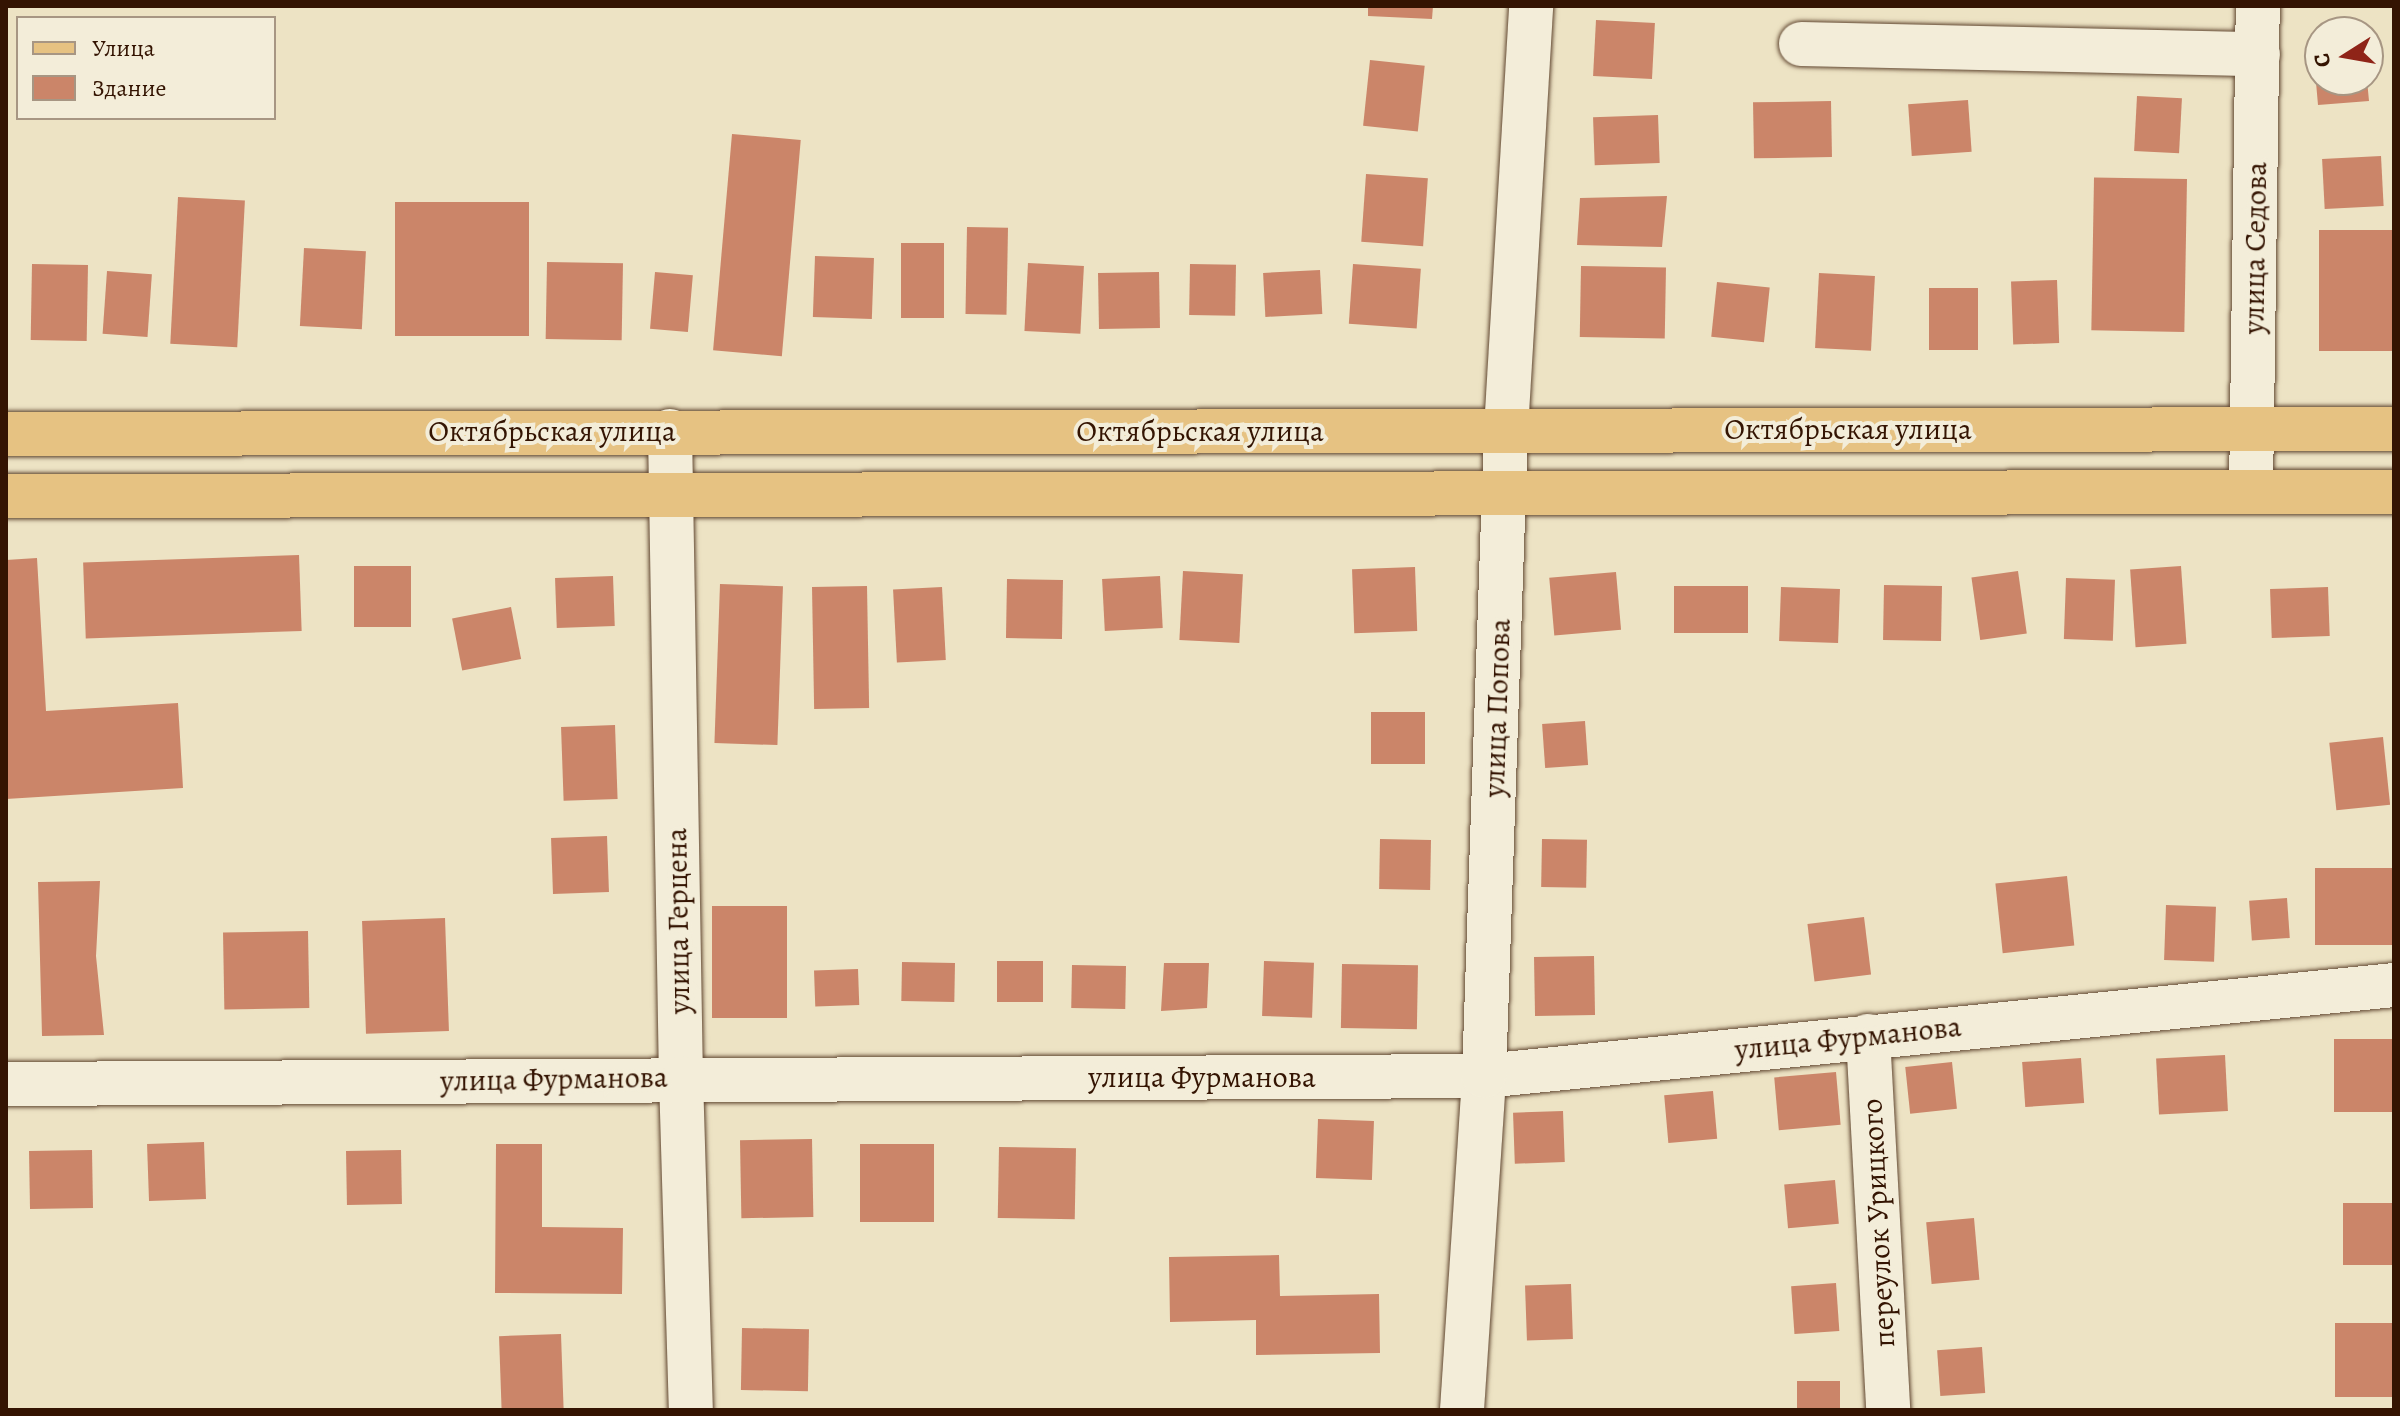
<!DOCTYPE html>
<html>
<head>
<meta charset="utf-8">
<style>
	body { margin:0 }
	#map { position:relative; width:2400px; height:1416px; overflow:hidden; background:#ede3c4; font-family:Alegreya,serif }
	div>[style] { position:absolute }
	.building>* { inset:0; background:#cb8569; transform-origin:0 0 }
	.roads { filter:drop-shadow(0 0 2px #624832) drop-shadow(0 0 2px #624832) }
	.minor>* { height:44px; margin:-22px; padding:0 22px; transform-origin:22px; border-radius:22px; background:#f3edd9 }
	.major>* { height:44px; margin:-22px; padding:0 22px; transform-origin:22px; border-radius:22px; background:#e6c282 }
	span { translate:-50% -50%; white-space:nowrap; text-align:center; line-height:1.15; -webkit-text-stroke:8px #f3edd9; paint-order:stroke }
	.street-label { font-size:30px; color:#341402 }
	.frame { position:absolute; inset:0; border:8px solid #341402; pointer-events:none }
	.legend { position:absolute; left:16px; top:16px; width:260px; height:104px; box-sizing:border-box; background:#f3edd9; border:2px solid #a79683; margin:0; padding:10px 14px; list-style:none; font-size:24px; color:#341402 }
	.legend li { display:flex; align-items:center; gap:16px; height:40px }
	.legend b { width:40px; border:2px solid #a79683 }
	.north { position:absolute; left:2304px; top:16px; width:80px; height:80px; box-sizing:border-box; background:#f3edd9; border:2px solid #a79683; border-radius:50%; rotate:259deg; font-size:22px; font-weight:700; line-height:32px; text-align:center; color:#341402 }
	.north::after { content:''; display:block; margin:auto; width:28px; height:36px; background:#8f2418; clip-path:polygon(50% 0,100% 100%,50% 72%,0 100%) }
</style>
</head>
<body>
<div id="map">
	<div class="building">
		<div style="clip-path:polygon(1368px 6px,1433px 6px,1432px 19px,1368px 16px)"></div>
		<div style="left:1596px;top:20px;width:59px;height:56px;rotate:3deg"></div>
		<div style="clip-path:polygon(2320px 36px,2320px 80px,2367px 80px,2369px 101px,2318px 105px,2312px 37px)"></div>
		<div style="left:1370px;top:60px;width:55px;height:66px;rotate:6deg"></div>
		<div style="left:2137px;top:96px;width:45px;height:55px;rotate:3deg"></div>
		<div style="left:1968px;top:100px;width:52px;height:60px;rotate:86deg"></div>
		<div style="left:1831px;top:101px;width:56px;height:78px;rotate:89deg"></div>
		<div style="left:1658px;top:115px;width:48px;height:65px;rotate:88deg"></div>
		<div style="left:732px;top:134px;width:69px;height:217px;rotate:5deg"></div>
		<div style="left:2381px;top:156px;width:50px;height:59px;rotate:87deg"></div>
		<div style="left:1366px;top:174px;width:62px;height:68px;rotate:4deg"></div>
		<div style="left:2187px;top:179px;width:153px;height:93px;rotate:91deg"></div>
		<div style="clip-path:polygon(1667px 196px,1662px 247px,1577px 245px,1580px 198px)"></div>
		<div style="left:178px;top:197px;width:67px;height:147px;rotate:3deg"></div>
		<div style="left:395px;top:202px;width:134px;height:134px"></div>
		<div style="left:967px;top:227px;width:41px;height:87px;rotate:1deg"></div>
		<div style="left:2394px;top:230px;width:121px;height:75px;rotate:90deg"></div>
		<div style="left:901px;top:243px;width:43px;height:75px"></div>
		<div style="left:304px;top:248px;width:62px;height:78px;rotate:3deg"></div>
		<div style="left:815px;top:256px;width:59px;height:61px;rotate:2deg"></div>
		<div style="left:547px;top:262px;width:76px;height:77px;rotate:1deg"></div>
		<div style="left:1028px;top:263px;width:56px;height:68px;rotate:3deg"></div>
		<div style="left:32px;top:264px;width:56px;height:76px;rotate:1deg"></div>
		<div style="left:1190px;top:264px;width:46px;height:51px;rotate:1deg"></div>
		<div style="left:1353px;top:264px;width:68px;height:60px;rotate:4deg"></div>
		<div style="left:1581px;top:266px;width:85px;height:71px;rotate:1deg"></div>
		<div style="left:1320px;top:270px;width:44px;height:57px;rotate:87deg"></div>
		<div style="left:107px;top:271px;width:45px;height:63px;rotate:4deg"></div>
		<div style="left:655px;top:272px;width:38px;height:57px;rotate:5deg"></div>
		<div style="left:1159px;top:272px;width:56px;height:61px;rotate:89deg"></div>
		<div style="left:1819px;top:273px;width:56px;height:75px;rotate:3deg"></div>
		<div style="left:2057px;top:280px;width:63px;height:46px;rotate:88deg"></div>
		<div style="left:1717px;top:282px;width:53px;height:55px;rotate:6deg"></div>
		<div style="left:1929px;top:288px;width:49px;height:62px"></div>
		<div style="left:299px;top:555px;width:76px;height:216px;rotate:88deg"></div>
		<div style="clip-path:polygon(37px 558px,46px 711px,178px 703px,183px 788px,6px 799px,6px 560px)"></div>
		<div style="left:354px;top:566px;width:57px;height:61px"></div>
		<div style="left:2181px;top:566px;width:78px;height:51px;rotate:86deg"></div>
		<div style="left:1415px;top:567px;width:64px;height:63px;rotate:88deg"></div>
		<div style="left:1183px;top:571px;width:60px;height:69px;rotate:3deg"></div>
		<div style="left:2018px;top:571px;width:63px;height:47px;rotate:82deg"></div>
		<div style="left:1616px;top:572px;width:58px;height:67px;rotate:85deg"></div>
		<div style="left:613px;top:576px;width:50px;height:58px;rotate:88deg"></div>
		<div style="left:1160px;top:576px;width:52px;height:58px;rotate:87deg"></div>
		<div style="left:2066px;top:578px;width:49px;height:61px;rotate:2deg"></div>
		<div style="left:1007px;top:579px;width:56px;height:59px;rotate:1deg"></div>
		<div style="left:720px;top:584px;width:63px;height:159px;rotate:2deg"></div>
		<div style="left:1884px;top:585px;width:58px;height:55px;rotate:1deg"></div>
		<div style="left:867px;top:586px;width:122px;height:55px;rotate:89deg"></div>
		<div style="left:1674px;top:586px;width:74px;height:47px"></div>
		<div style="left:942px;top:587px;width:73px;height:49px;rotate:87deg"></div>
		<div style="left:1781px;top:587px;width:59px;height:54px;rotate:2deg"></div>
		<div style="left:2328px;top:587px;width:49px;height:58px;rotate:88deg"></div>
		<div style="left:511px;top:607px;width:53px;height:60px;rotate:79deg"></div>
		<div style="left:1371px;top:712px;width:54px;height:52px"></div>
		<div style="left:1585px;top:721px;width:44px;height:43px;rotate:86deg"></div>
		<div style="left:615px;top:725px;width:74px;height:54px;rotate:88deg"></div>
		<div style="left:2383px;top:737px;width:68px;height:54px;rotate:84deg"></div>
		<div style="left:607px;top:836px;width:56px;height:56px;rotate:88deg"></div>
		<div style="left:1380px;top:839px;width:51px;height:50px;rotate:1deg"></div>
		<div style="left:1542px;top:839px;width:45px;height:48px;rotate:1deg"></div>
		<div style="left:2394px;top:868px;width:77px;height:79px;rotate:90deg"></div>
		<div style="left:2067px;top:876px;width:70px;height:72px;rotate:84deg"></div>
		<div style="clip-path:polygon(100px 881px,96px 956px,104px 1035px,42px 1036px,38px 882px)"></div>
		<div style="left:2287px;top:898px;width:40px;height:38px;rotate:86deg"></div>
		<div style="left:2166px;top:905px;width:50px;height:55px;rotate:2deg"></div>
		<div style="left:712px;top:906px;width:75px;height:112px"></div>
		<div style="left:1864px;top:917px;width:58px;height:57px;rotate:83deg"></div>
		<div style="left:445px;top:918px;width:113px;height:83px;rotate:88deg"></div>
		<div style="left:308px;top:931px;width:77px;height:85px;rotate:89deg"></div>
		<div style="left:1594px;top:956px;width:59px;height:60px;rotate:89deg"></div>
		<div style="left:997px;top:961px;width:46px;height:41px"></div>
		<div style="left:1264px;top:961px;width:50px;height:55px;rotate:2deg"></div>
		<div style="left:902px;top:962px;width:53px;height:39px;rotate:1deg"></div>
		<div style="clip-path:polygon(1164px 963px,1209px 963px,1207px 1008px,1161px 1011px)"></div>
		<div style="left:1342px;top:964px;width:76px;height:64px;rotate:1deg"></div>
		<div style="left:1072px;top:965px;width:54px;height:43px;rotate:1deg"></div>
		<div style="left:858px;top:969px;width:36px;height:44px;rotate:88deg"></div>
		<div style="left:2394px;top:1039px;width:73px;height:60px;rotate:90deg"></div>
		<div style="left:2225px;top:1055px;width:56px;height:69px;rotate:87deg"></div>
		<div style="left:2081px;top:1058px;width:45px;height:59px;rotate:86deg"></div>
		<div style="left:1952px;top:1062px;width:47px;height:47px;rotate:84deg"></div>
		<div style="left:1836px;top:1072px;width:53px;height:62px;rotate:85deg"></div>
		<div style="left:1713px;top:1091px;width:48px;height:49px;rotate:85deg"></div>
		<div style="left:1563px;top:1111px;width:51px;height:50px;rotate:88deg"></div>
		<div style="left:1318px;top:1119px;width:56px;height:59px;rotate:2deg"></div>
		<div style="left:812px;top:1139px;width:78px;height:72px;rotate:89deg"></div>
		<div style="left:204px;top:1142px;width:57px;height:57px;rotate:88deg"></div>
		<div style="clip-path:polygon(496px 1144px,542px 1144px,542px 1227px,623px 1228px,622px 1294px,495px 1293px)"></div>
		<div style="left:860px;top:1144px;width:74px;height:78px"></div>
		<div style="left:999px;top:1147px;width:77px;height:71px;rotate:1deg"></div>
		<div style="left:92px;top:1150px;width:58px;height:63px;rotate:89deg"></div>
		<div style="left:401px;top:1150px;width:54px;height:55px;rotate:89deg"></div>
		<div style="left:1835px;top:1180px;width:44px;height:51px;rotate:85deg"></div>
		<div style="left:2394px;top:1203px;width:62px;height:51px;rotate:90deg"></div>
		<div style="left:1974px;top:1218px;width:62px;height:48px;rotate:85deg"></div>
		<div style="clip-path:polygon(1279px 1255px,1280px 1296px,1379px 1294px,1380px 1353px,1256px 1355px,1256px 1320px,1170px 1322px,1169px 1257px)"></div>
		<div style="left:1836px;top:1283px;width:48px;height:45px;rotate:86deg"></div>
		<div style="left:1571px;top:1284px;width:55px;height:46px;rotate:88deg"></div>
		<div style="left:2394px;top:1323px;width:74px;height:59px;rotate:90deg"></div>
		<div style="left:742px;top:1328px;width:67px;height:62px;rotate:1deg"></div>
		<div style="left:561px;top:1334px;width:76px;height:62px;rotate:88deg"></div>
		<div style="left:1982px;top:1347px;width:46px;height:45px;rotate:86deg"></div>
		<div style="left:1797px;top:1381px;width:43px;height:29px"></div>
	</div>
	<div class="roads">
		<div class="minor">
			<div style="left:1801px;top:44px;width:457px;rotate:1.3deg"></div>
			<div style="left:670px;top:431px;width:647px;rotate:89.03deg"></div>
			<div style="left:681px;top:1078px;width:332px;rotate:88.3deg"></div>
			<div style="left:2251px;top:491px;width:485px;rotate:-89.2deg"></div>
			<div style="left:1868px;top:1036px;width:375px;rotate:86.9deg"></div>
			<div style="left:6px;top:1084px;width:1478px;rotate:-0.31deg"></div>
			<div style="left:1484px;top:1076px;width:915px;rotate:-5.71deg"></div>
			<div style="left:1462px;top:1410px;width:335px;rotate:-86.2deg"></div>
			<div style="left:1484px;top:1076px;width:646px;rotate:-88.05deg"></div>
			<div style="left:1506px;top:430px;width:425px;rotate:-86.6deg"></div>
		</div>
		<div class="major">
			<div style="left:6px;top:434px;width:2388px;rotate:-0.12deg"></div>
			<div style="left:6px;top:496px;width:2388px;rotate:-0.1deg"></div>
		</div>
	</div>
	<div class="street-label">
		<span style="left:2255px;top:248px;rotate:-89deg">улица Седова</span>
		<span style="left:1848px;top:429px">Октябрьская улица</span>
		<span style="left:552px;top:431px">Октябрьская улица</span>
		<span style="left:1200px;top:431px">Октябрьская улица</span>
		<span style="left:1497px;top:708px;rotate:-88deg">улица Попова</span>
		<span style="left:678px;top:921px;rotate:-91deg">улица Герцена</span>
		<span style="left:1848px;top:1038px;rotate:-6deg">улица Фурманова</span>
		<span style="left:1202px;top:1077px">улица Фурманова</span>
		<span style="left:554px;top:1079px;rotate:-1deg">улица Фурманова</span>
		<span style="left:1878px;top:1223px;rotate:-93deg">переулок Урицкого</span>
	</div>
	<div class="frame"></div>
	<ul class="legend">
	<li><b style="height:10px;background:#e6c282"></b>Улица</li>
	<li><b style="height:22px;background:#cb8569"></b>Здание</li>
	</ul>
	<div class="north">С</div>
</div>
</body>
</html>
